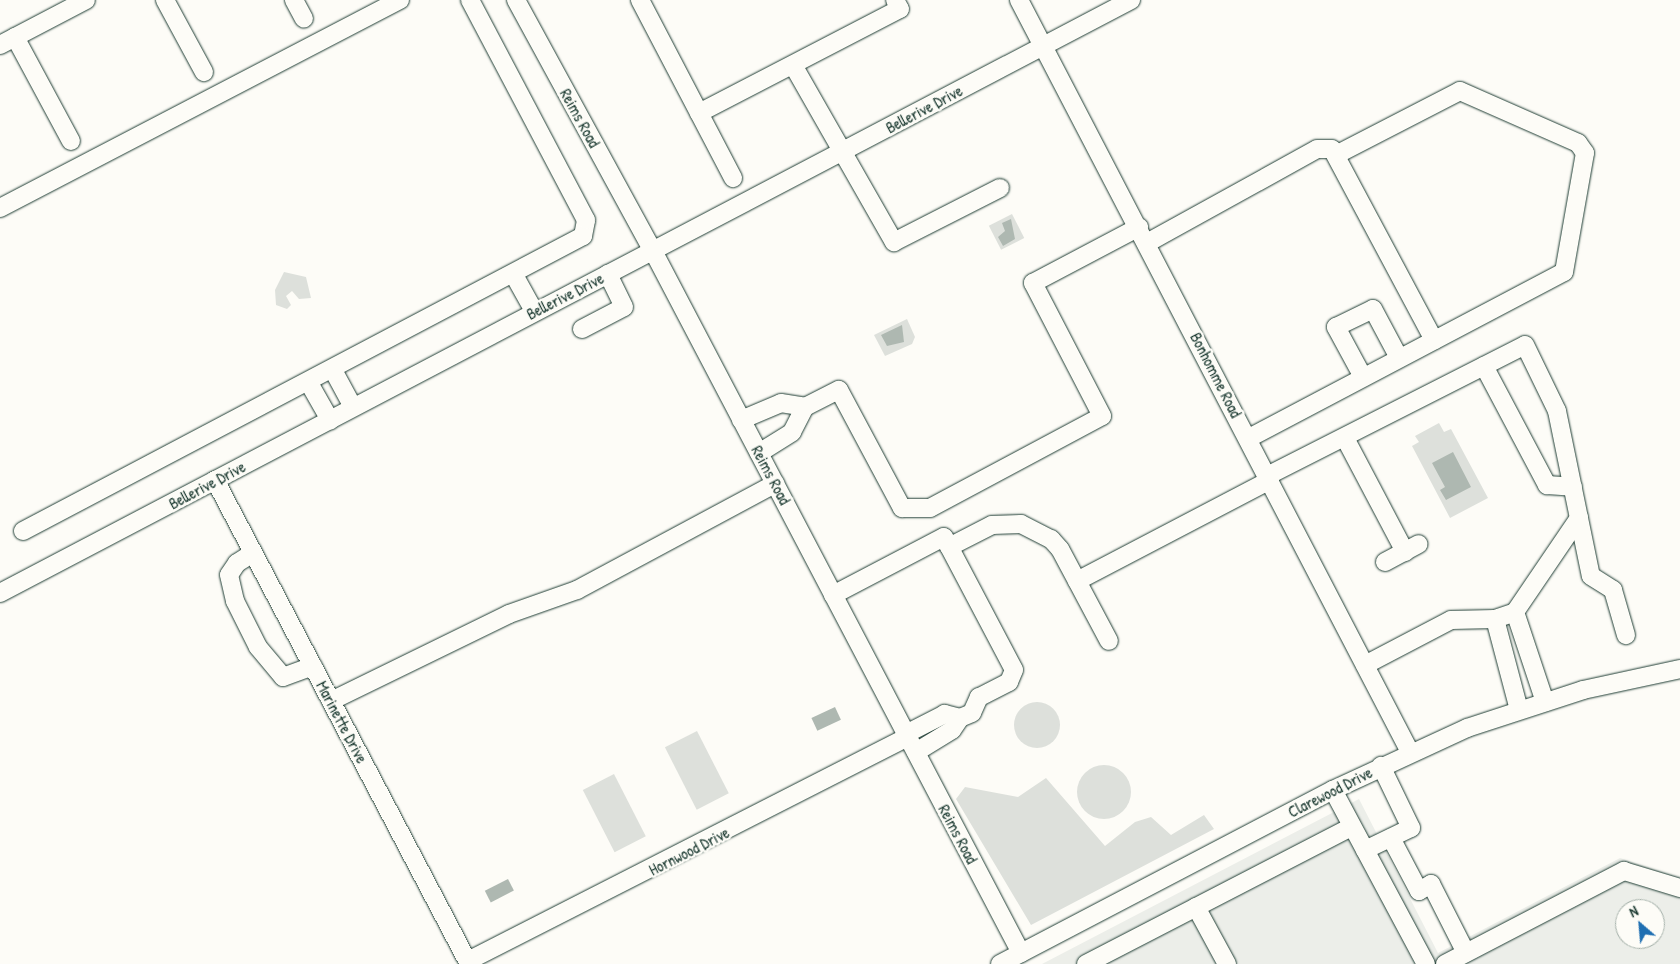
<!DOCTYPE html>
<html>
<head>
<meta charset="utf-8">
<style>
	body { margin:0 }
	#map { position:relative; width:1680px; height:964px; overflow:hidden; background:#fdfcf7; font-family:"Patrick Hand",sans-serif }
	div>[style] { position:absolute }
	.built>* { inset:0; background:#eceee9 }
	.green>* { inset:0; background:#dde0db; transform-origin:0 0 }
	.round { border-radius:50% }
	.water>* { inset:0; background:#aeb8b1; transform-origin:0 0 }
	.roads { filter:drop-shadow(0 0 1px #1f3d34) drop-shadow(0 0 1px #1f3d34) }
	.minor>* { height:18px; margin:-9px; padding:0 9px; transform-origin:9px; border-radius:9px; background:#fdfcf7 }
	span { translate:-50% -50%; white-space:nowrap; text-align:center; line-height:1.15; -webkit-text-stroke:5px #fdfcf7; paint-order:stroke }
	.street-label { font-size:16px; color:#1f3d34 }
	.north { position:absolute; left:1615px; top:899px; width:50px; height:50px; box-sizing:border-box; background:#fdfcf7; border:1px solid #a4b0a9; border-radius:50%; rotate:333deg; font-size:14px; font-weight:700; line-height:20px; text-align:center; color:#1f3d34 }
	.north::after { content:''; display:block; margin:auto; width:18px; height:22px; background:#1f6fb2; clip-path:polygon(50% 0,100% 100%,50% 72%,0 100%) }
</style>
</head>
<body>
<div id="map">
	<div class="built">
		<div style="clip-path:polygon(evenodd,1359px 799px,1438px 953px,1620px 858px,1680px 878px,1680px 964px,1042px 964px,1359px 799px,1625px 909px,1655px 909px,1655px 939px,1625px 939px,1625px 909px)"></div>
	</div>
	<div class="green">
		<div style="left:1012px;top:214px;width:27px;height:26px;rotate:63deg"></div>
		<div style="clip-path:polygon(284px 272px,306px 277px,311px 298px,299px 299px,292px 291px,286px 296px,291px 305px,287px 309px,276px 305px,275px 290px)"></div>
		<div style="clip-path:polygon(907px 319px,915px 337px,912px 344px,885px 356px,874px 335px)"></div>
		<div style="clip-path:polygon(1439px 423px,1444px 432px,1451px 429px,1488px 498px,1450px 518px,1412px 446px,1419px 442px,1415px 436px)"></div>
		<div class="round" style="left:1014px;top:702px;width:46px;height:46px"></div>
		<div style="left:697px;top:731px;width:70px;height:36px;rotate:63deg"></div>
		<div class="round" style="left:1077px;top:765px;width:54px;height:54px"></div>
		<div style="left:614px;top:774px;width:70px;height:35px;rotate:63deg"></div>
		<div style="clip-path:polygon(1046px 778px,1105px 846px,1135px 822px,1151px 817px,1171px 835px,1204px 815px,1214px 829px,1031px 925px,956px 799px,965px 787px,1018px 797px)"></div>
	</div>
	<div class="water">
		<div style="clip-path:polygon(1011px 219px,1015px 239px,1003px 246px,998px 237px,1005px 231px,1002px 223px)"></div>
		<div style="clip-path:polygon(902px 325px,904px 342px,887px 346px,881px 335px)"></div>
		<div style="clip-path:polygon(1453px 452px,1471px 487px,1446px 500px,1440px 490px,1445px 487px,1432px 463px)"></div>
		<div style="left:835px;top:707px;width:14px;height:26px;rotate:65deg"></div>
		<div style="left:508px;top:879px;width:13px;height:26px;rotate:63deg"></div>
	</div>
	<div class="roads">
		<div class="minor">
			<div style="left:165px;top:0;width:82px;rotate:61.6deg"></div>
			<div style="left:294px;top:0;width:21px;rotate:62deg"></div>
			<div style="left:516px;top:0;width:284px;rotate:61.4deg"></div>
			<div style="left:652px;top:249px;width:795px;rotate:62.34deg"></div>
			<div style="left:640px;top:0;width:201px;rotate:62.4deg"></div>
			<div style="left:1019px;top:0;width:848px;rotate:62.53deg"></div>
			<div style="left:15px;top:37px;width:118px;rotate:61.7deg"></div>
			<div style="left:0;top:45px;width:97px;rotate:-27.6deg"></div>
			<div style="left:793px;top:65px;width:204px;rotate:60.3deg"></div>
			<div style="left:894px;top:242px;width:119px;rotate:-27deg"></div>
			<div style="left:699px;top:113px;width:226px;rotate:-27.4deg"></div>
			<div style="left:900px;top:9px;width:10px;rotate:-119deg"></div>
			<div style="left:0;top:208px;width:451px;rotate:-27.5deg"></div>
			<div style="left:1147px;top:243px;width:194px;rotate:-28.9deg"></div>
			<div style="left:1317px;top:149px;width:15px"></div>
			<div style="left:1332px;top:149px;width:217px;rotate:61.9deg"></div>
			<div style="left:514px;top:275px;width:41px;rotate:60.9deg"></div>
			<div style="left:582px;top:329px;width:47px;rotate:-27.6deg"></div>
			<div style="left:624px;top:307px;width:37px;rotate:-116deg"></div>
			<div style="left:1484px;top:366px;width:135px;rotate:62.1deg"></div>
			<div style="left:1547px;top:485px;width:26px;rotate:4deg"></div>
			<div style="left:333px;top:370px;width:42px;rotate:61.6deg"></div>
			<div style="left:1363px;top:377px;width:57px;rotate:-118.4deg"></div>
			<div style="left:1336px;top:327px;width:41px;rotate:-25.9deg"></div>
			<div style="left:1373px;top:309px;width:55px;rotate:62deg"></div>
			<div style="left:309px;top:383px;width:43px;rotate:60.4deg"></div>
			<div style="left:741px;top:420px;width:43px;rotate:-23deg"></div>
			<div style="left:781px;top:403px;width:24px;rotate:9deg"></div>
			<div style="left:1249px;top:438px;width:356px;rotate:-27.8deg"></div>
			<div style="left:1564px;top:272px;width:121px;rotate:-80deg"></div>
			<div style="left:1585px;top:153px;width:12px;rotate:-125deg"></div>
			<div style="left:1578px;top:143px;width:129px;rotate:-156.2deg"></div>
			<div style="left:1460px;top:91px;width:137px;rotate:152.7deg"></div>
			<div style="left:1345px;top:438px;width:129px;rotate:62.2deg"></div>
			<div style="left:759px;top:453px;width:39px;rotate:-32deg"></div>
			<div style="left:792px;top:432px;width:28px;rotate:-63deg"></div>
			<div style="left:805px;top:407px;width:38px;rotate:-27deg"></div>
			<div style="left:839px;top:390px;width:134px;rotate:61.9deg"></div>
			<div style="left:902px;top:508px;width:28px"></div>
			<div style="left:930px;top:508px;width:195px;rotate:-28.1deg"></div>
			<div style="left:1102px;top:416px;width:150px;rotate:-117.4deg"></div>
			<div style="left:1033px;top:283px;width:120px;rotate:-27.8deg"></div>
			<div style="left:1267px;top:476px;width:289px;rotate:-26.9deg"></div>
			<div style="left:1525px;top:345px;width:73px;rotate:64.1deg"></div>
			<div style="left:1557px;top:411px;width:168px;rotate:78.4deg"></div>
			<div style="left:1591px;top:576px;width:26px;rotate:32deg"></div>
			<div style="left:1613px;top:590px;width:47px;rotate:73.9deg"></div>
			<div style="left:215px;top:480px;width:547px;rotate:62.31deg"></div>
			<div style="left:23px;top:531px;width:633px;rotate:-27.78deg"></div>
			<div style="left:583px;top:236px;width:16px;rotate:-79deg"></div>
			<div style="left:586px;top:220px;width:249px;rotate:-117.8deg"></div>
			<div style="left:949px;top:547px;width:48px;rotate:-27.1deg"></div>
			<div style="left:992px;top:525px;width:29px;rotate:-2deg"></div>
			<div style="left:1021px;top:524px;width:34px;rotate:27deg"></div>
			<div style="left:1051px;top:539px;width:13px;rotate:48deg"></div>
			<div style="left:1060px;top:549px;width:104px;rotate:62deg"></div>
			<div style="left:253px;top:553px;width:19px;rotate:148deg"></div>
			<div style="left:237px;top:563px;width:14px;rotate:124deg"></div>
			<div style="left:229px;top:575px;width:27px;rotate:77deg"></div>
			<div style="left:235px;top:601px;width:51px;rotate:63.4deg"></div>
			<div style="left:258px;top:647px;width:39px;rotate:50deg"></div>
			<div style="left:283px;top:677px;width:32px;rotate:-20deg"></div>
			<div style="left:1385px;top:562px;width:38px;rotate:-28deg"></div>
			<div style="left:1077px;top:581px;width:218px;rotate:-27.6deg"></div>
			<div style="left:0;top:593px;width:1277px;rotate:-27.67deg"></div>
			<div style="left:833px;top:595px;width:125px;rotate:-27.6deg"></div>
			<div style="left:944px;top:537px;width:150px;rotate:62.2deg"></div>
			<div style="left:1014px;top:670px;width:13px;rotate:113deg"></div>
			<div style="left:1009px;top:682px;width:34px;rotate:153deg"></div>
			<div style="left:979px;top:697px;width:17px;rotate:114deg"></div>
			<div style="left:972px;top:713px;width:13px;rotate:157deg"></div>
			<div style="left:960px;top:718px;width:16px;rotate:-165deg"></div>
			<div style="left:945px;top:714px;width:44px;rotate:152.9deg"></div>
			<div style="left:1515px;top:612px;width:95px;rotate:71.6deg"></div>
			<div style="left:1495px;top:619px;width:94px;rotate:75.2deg"></div>
			<div style="left:1365px;top:665px;width:97px;rotate:-27.6deg"></div>
			<div style="left:1451px;top:620px;width:44px;rotate:-1.3deg"></div>
			<div style="left:1495px;top:619px;width:21px;rotate:-19deg"></div>
			<div style="left:1515px;top:612px;width:114px;rotate:-55.8deg"></div>
			<div style="left:331px;top:701px;width:198px;rotate:-26deg"></div>
			<div style="left:509px;top:614px;width:72px;rotate:-19.4deg"></div>
			<div style="left:577px;top:590px;width:225px;rotate:-28.2deg"></div>
			<div style="left:916px;top:752px;width:42px;rotate:-31.4deg"></div>
			<div style="left:952px;top:730px;width:14px;rotate:-56deg"></div>
			<div style="left:1333px;top:790px;width:197px;rotate:61.9deg"></div>
			<div style="left:1391px;top:838px;width:60px;rotate:62.2deg"></div>
			<div style="left:1419px;top:891px;width:14px;rotate:-30deg"></div>
			<div style="left:1431px;top:884px;width:77px;rotate:63.1deg"></div>
			<div style="left:1365px;top:850px;width:51px;rotate:-25.6deg"></div>
			<div style="left:1411px;top:828px;width:69px;rotate:-115.8deg"></div>
			<div style="left:1196px;top:907px;width:65px;rotate:61.5deg"></div>
			<div style="left:468px;top:961px;width:494px;rotate:-27deg"></div>
			<div style="left:1000px;top:964px;width:376px;rotate:-27.6deg"></div>
			<div style="left:1333px;top:790px;width:148px;rotate:-24.8deg"></div>
			<div style="left:1467px;top:728px;width:122px;rotate:-18.1deg"></div>
			<div style="left:1583px;top:690px;width:99px;rotate:-12.2deg"></div>
			<div style="left:1086px;top:964px;width:299px;rotate:-27.3deg"></div>
			<div style="left:1445px;top:964px;width:202px;rotate:-27.5deg"></div>
			<div style="left:1624px;top:871px;width:59px;rotate:16.9deg"></div>
		</div>
	</div>
	<div class="street-label">
		<span style="left:924px;top:109px;rotate:-28deg">Bellerive Drive</span>
		<span style="left:580px;top:118px;rotate:61deg">Reims Road</span>
		<span style="left:565px;top:296px;rotate:-27deg">Bellerive Drive</span>
		<span style="left:1216px;top:375px;rotate:63deg">Bonhomme Road</span>
		<span style="left:771px;top:475px;rotate:62deg">Reims Road</span>
		<span style="left:207px;top:485px;rotate:-28deg">Bellerive Drive</span>
		<span style="left:342px;top:722px;rotate:62deg">Marinette Drive</span>
		<span style="left:1330px;top:792px;rotate:-27deg">Clarewood Drive</span>
		<span style="left:958px;top:834px;rotate:62deg">Reims Road</span>
		<span style="left:689px;top:851px;rotate:-27deg">Hornwood Drive</span>
	</div>
	<div class="north">N</div>
</div>
</body>
</html>
